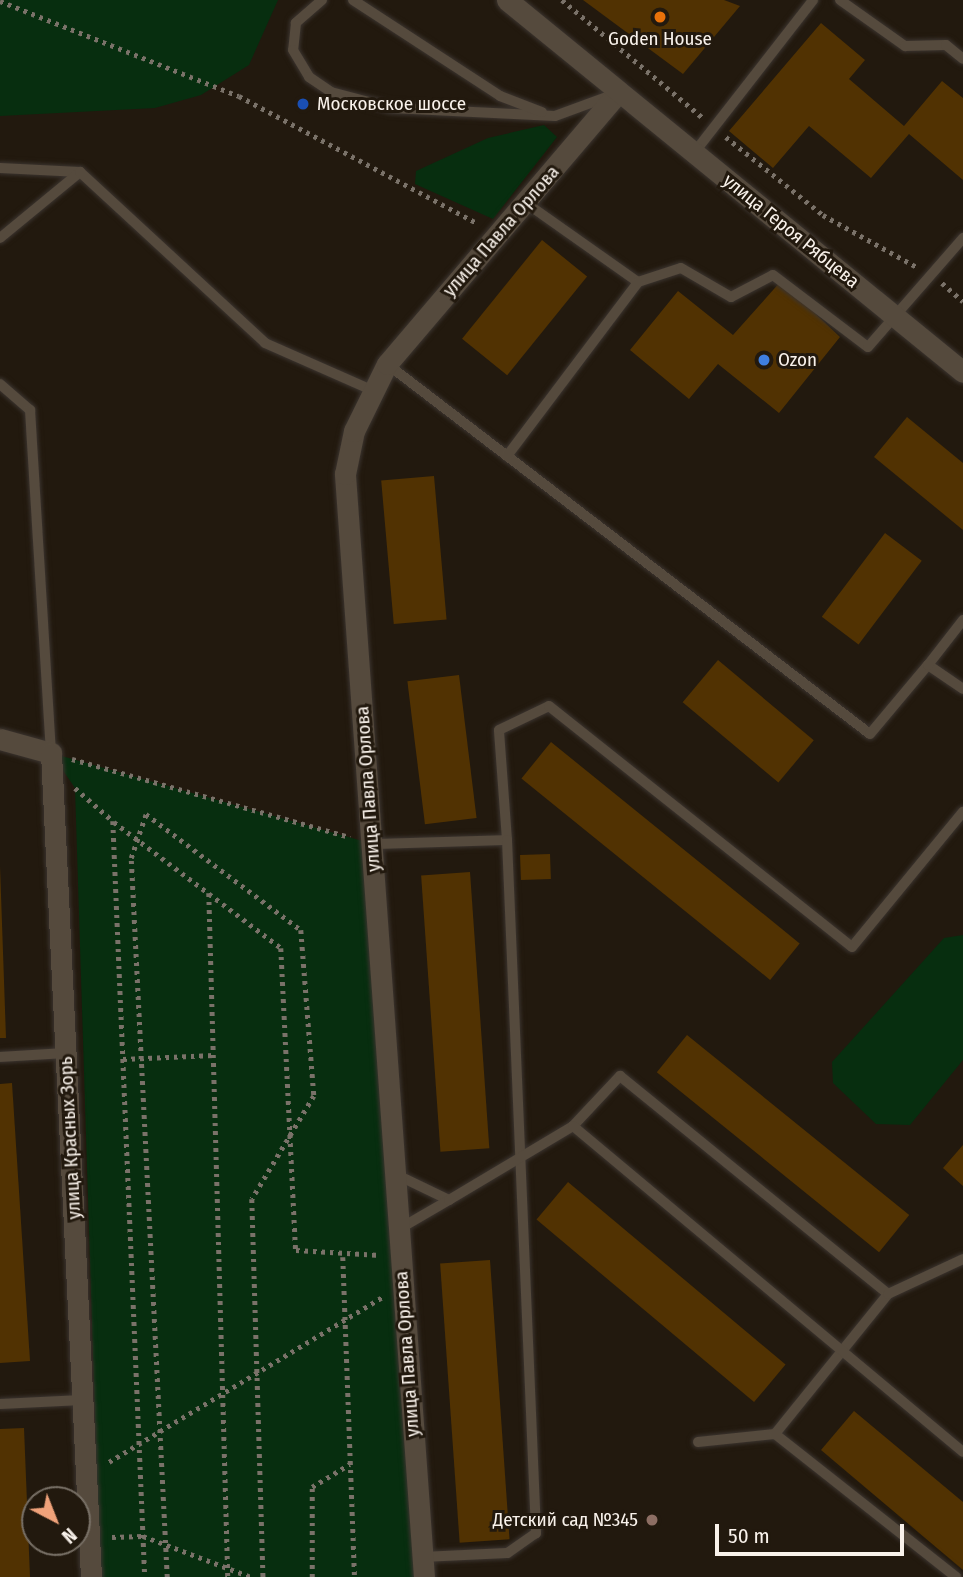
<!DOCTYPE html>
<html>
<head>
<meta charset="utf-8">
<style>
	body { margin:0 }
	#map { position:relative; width:963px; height:1577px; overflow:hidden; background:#22190e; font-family:"Fira Sans Condensed",sans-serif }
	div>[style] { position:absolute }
	.green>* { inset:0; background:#072e0f }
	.building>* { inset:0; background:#513202; transform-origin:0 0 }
	.path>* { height:4.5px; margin-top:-2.25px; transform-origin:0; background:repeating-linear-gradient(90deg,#7a7269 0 3.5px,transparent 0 8.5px) }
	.roads { filter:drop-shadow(0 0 2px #3b342f) drop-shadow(0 0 2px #3b342f) }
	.lane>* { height:10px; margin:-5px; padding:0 5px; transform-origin:5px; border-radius:5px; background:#554a3d }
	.street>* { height:21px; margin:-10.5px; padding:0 10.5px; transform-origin:10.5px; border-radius:10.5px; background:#554a3d }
	.secondary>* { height:21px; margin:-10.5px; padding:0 10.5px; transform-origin:10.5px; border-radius:10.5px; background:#554a3d }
	.dots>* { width:19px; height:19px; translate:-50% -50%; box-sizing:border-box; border:4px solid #22190e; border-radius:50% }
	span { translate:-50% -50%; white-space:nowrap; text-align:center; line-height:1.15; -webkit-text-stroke:6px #22190e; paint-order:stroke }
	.poi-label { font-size:19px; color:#f9f2eb }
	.left { translate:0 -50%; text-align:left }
	.right { translate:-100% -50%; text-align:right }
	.street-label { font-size:19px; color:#f9f2eb }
	.north { position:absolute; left:21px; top:1486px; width:70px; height:70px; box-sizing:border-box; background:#22190e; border:2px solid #787066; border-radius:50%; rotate:138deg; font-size:19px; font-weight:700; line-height:28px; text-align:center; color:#f9f2eb }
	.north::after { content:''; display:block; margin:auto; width:24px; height:32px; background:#f0a27a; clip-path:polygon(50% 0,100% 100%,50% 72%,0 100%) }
	.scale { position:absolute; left:715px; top:1524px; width:189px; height:32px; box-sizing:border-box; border:4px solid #f9f2eb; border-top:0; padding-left:9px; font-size:21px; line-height:24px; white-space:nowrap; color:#f9f2eb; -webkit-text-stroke:5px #22190e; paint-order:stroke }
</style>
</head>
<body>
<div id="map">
	<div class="green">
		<div style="clip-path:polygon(0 0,278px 0,249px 65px,201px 95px,155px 108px,0 116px)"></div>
		<div style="clip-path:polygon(544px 125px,557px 137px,493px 219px,415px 184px,416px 171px,488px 138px)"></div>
		<div style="clip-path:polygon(51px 753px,373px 844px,424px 1577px,100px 1577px,75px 788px)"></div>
		<div style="clip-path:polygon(963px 935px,963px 1060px,910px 1125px,876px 1124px,833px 1083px,832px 1062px,944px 938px)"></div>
	</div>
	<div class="building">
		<div style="clip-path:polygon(583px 0,724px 0,740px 6px,683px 74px)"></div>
		<div style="clip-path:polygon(821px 23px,865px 60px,849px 79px,904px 126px,942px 81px,963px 98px,963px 180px,909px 134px,871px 178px,809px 126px,773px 168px,729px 131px)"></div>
		<div style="left:542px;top:240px;width:58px;height:127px;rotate:39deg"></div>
		<div style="clip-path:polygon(781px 281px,840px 337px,779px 413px,718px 364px,689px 399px,630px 350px,678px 291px,733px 335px)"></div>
		<div style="clip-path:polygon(907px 417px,963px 463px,963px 530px,874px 457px)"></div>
		<div style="left:434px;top:476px;width:144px;height:53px;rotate:85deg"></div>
		<div style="left:885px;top:533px;width:46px;height:105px;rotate:37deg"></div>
		<div style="left:718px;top:660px;width:125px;height:55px;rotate:40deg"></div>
		<div style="left:459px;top:675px;width:144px;height:52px;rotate:83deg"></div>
		<div style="left:551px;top:742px;width:320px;height:47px;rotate:39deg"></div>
		<div style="left:550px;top:854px;width:25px;height:30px;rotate:88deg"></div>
		<div style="clip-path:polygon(0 866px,6px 1038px,0 1038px)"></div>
		<div style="left:470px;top:872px;width:277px;height:49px;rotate:86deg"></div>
		<div style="left:687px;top:1035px;width:286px;height:48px;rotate:39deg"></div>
		<div style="clip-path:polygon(12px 1083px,30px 1361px,0 1363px,0 1084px)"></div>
		<div style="clip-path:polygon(963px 1145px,963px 1186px,943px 1168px)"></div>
		<div style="left:568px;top:1182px;width:284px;height:49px;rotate:40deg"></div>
		<div style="left:490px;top:1260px;width:280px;height:50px;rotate:86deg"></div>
		<div style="clip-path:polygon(854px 1411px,963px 1502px,963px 1570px,821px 1450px)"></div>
		<div style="clip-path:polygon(24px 1428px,30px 1577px,0 1577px,0 1429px)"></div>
	</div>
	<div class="path">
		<div style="left:562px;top:0;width:184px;rotate:39.9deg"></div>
		<div style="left:0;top:1px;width:257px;rotate:21.7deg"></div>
		<div style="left:239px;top:96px;width:270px;rotate:28.1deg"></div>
		<div style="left:726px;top:137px;width:124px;rotate:38.8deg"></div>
		<div style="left:823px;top:215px;width:107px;rotate:29deg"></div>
		<div style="left:942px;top:283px;width:28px;rotate:41deg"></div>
		<div style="left:72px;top:759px;width:289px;rotate:15.7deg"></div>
		<div style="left:75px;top:788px;width:50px;rotate:41deg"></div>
		<div style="left:113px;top:821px;width:757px;rotate:87.58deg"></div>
		<div style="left:114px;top:822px;width:209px;rotate:37deg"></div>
		<div style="left:281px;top:948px;width:302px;rotate:87.2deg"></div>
		<div style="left:296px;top:1250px;width:84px;rotate:3.4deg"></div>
		<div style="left:209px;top:893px;width:684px;rotate:88.41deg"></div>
		<div style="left:123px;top:1059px;width:91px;rotate:-2.5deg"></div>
		<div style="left:343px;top:1257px;width:320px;rotate:87.9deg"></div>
		<div style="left:109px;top:1462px;width:320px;rotate:-31.1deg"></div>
		<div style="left:112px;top:1537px;width:31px;rotate:-2deg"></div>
		<div style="left:143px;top:1536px;width:116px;rotate:20.8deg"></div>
		<div style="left:167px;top:1577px;width:720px;rotate:-92.87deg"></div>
		<div style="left:131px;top:858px;width:46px;rotate:-71.2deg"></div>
		<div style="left:146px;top:814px;width:194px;rotate:36.8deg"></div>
		<div style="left:301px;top:930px;width:167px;rotate:85.5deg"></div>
		<div style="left:314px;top:1096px;width:120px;rotate:121deg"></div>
		<div style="left:252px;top:1199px;width:378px;rotate:88.3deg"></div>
		<div style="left:312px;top:1577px;width:90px;rotate:-90deg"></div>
		<div style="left:312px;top:1487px;width:44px;rotate:-31.2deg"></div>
	</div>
	<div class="roads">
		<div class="lane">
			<div style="left:322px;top:0;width:35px;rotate:139deg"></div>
			<div style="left:296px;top:23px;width:27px;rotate:96deg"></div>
			<div style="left:293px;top:50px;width:31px;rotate:59deg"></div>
			<div style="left:309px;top:77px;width:27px;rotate:34deg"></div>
			<div style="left:331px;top:92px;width:62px;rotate:14.9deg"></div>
			<div style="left:391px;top:108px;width:164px;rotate:2.8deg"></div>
			<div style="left:555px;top:116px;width:61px;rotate:-20.2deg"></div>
			<div style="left:353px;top:0;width:176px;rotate:33.1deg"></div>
			<div style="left:500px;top:96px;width:45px;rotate:20.9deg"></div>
			<div style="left:840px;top:0;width:80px;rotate:35.3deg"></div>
			<div style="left:905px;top:46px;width:41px;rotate:-1.4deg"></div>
			<div style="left:946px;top:45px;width:22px;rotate:39deg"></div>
			<div style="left:694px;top:153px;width:194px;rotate:-52.1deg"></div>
			<div style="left:0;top:168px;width:80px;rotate:2.9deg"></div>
			<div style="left:526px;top:203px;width:137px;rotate:35.2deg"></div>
			<div style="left:638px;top:282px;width:45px;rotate:-18deg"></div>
			<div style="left:681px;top:268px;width:58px;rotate:30.1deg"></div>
			<div style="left:731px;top:297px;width:47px;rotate:-27.6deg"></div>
			<div style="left:773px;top:275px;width:119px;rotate:37.2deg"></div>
			<div style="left:868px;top:347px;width:145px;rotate:-48.9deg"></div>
			<div style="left:0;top:238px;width:104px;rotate:-39.5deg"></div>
			<div style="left:80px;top:172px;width:252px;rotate:42.7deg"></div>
			<div style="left:265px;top:343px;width:119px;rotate:23.8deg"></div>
			<div style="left:387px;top:364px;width:608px;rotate:37.45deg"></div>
			<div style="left:870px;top:734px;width:90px;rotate:-50deg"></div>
			<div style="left:928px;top:665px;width:42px;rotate:34.4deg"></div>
			<div style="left:0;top:384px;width:40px;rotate:41deg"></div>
			<div style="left:30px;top:410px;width:344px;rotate:86.5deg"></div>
			<div style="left:507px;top:456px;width:218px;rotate:-53deg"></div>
			<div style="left:928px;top:665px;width:57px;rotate:-52.1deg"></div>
			<div style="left:507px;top:840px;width:110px;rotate:-94.2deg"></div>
			<div style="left:499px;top:730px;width:55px;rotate:-25.6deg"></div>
			<div style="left:549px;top:706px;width:387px;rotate:38.5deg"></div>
			<div style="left:852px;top:947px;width:175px;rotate:-50.6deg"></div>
			<div style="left:373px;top:844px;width:134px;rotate:-1.7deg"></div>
			<div style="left:507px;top:840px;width:694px;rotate:87.6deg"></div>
			<div style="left:536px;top:1533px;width:35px;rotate:145deg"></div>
			<div style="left:507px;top:1553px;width:85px;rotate:177.3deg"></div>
			<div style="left:0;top:1057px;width:65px;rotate:-3.5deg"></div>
			<div style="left:573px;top:1126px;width:69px;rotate:-46.8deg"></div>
			<div style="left:620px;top:1076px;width:345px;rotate:39.1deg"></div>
			<div style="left:888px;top:1294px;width:180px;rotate:128.9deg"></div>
			<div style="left:395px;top:1174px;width:60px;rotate:25.7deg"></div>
			<div style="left:449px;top:1200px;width:58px;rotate:149.9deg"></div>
			<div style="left:449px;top:1200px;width:144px;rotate:-30.8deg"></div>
			<div style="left:573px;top:1126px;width:508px;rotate:39.89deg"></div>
			<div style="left:888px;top:1294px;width:83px;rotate:-25deg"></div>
			<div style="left:0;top:1404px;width:82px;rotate:-2.8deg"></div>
			<div style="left:698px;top:1442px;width:77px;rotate:-5.9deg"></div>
			<div style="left:775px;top:1434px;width:231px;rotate:38.3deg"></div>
		</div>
		<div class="street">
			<div style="left:0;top:739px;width:53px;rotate:15.4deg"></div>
			<div style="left:51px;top:753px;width:825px;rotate:87.22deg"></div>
			<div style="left:424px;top:1577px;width:1106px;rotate:-94.1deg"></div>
			<div style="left:345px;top:474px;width:44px;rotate:-78.2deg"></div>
			<div style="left:354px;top:431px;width:75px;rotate:-63.8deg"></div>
			<div style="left:387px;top:364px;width:356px;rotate:-49.6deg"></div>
		</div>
		<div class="secondary">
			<div style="left:507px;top:0;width:588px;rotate:39.21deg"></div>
		</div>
	</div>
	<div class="dots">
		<div style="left:660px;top:17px;background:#e8710a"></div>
		<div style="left:303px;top:104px;background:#1a4fb4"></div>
		<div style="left:764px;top:360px;background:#3f7fe0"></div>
		<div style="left:652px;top:1520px;background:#8d6e63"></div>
	</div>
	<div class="poi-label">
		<span style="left:660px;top:39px">Goden House</span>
		<span class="left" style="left:317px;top:104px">Московское шоссе</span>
		<span class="left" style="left:778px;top:360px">Ozon</span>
		<span class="right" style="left:638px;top:1520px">Детский сад №345</span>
	</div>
	<div class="street-label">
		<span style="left:501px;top:231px;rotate:-49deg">улица Павла Орлова</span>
		<span style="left:791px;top:231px;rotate:39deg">улица Героя Рябцева</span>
		<span style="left:368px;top:789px;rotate:-94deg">улица Павла Орлова</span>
		<span style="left:70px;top:1138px;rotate:-93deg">улица Красных Зорь</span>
		<span style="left:407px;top:1354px;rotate:-94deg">улица Павла Орлова</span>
	</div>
	<div class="north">N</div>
	<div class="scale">50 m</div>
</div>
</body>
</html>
